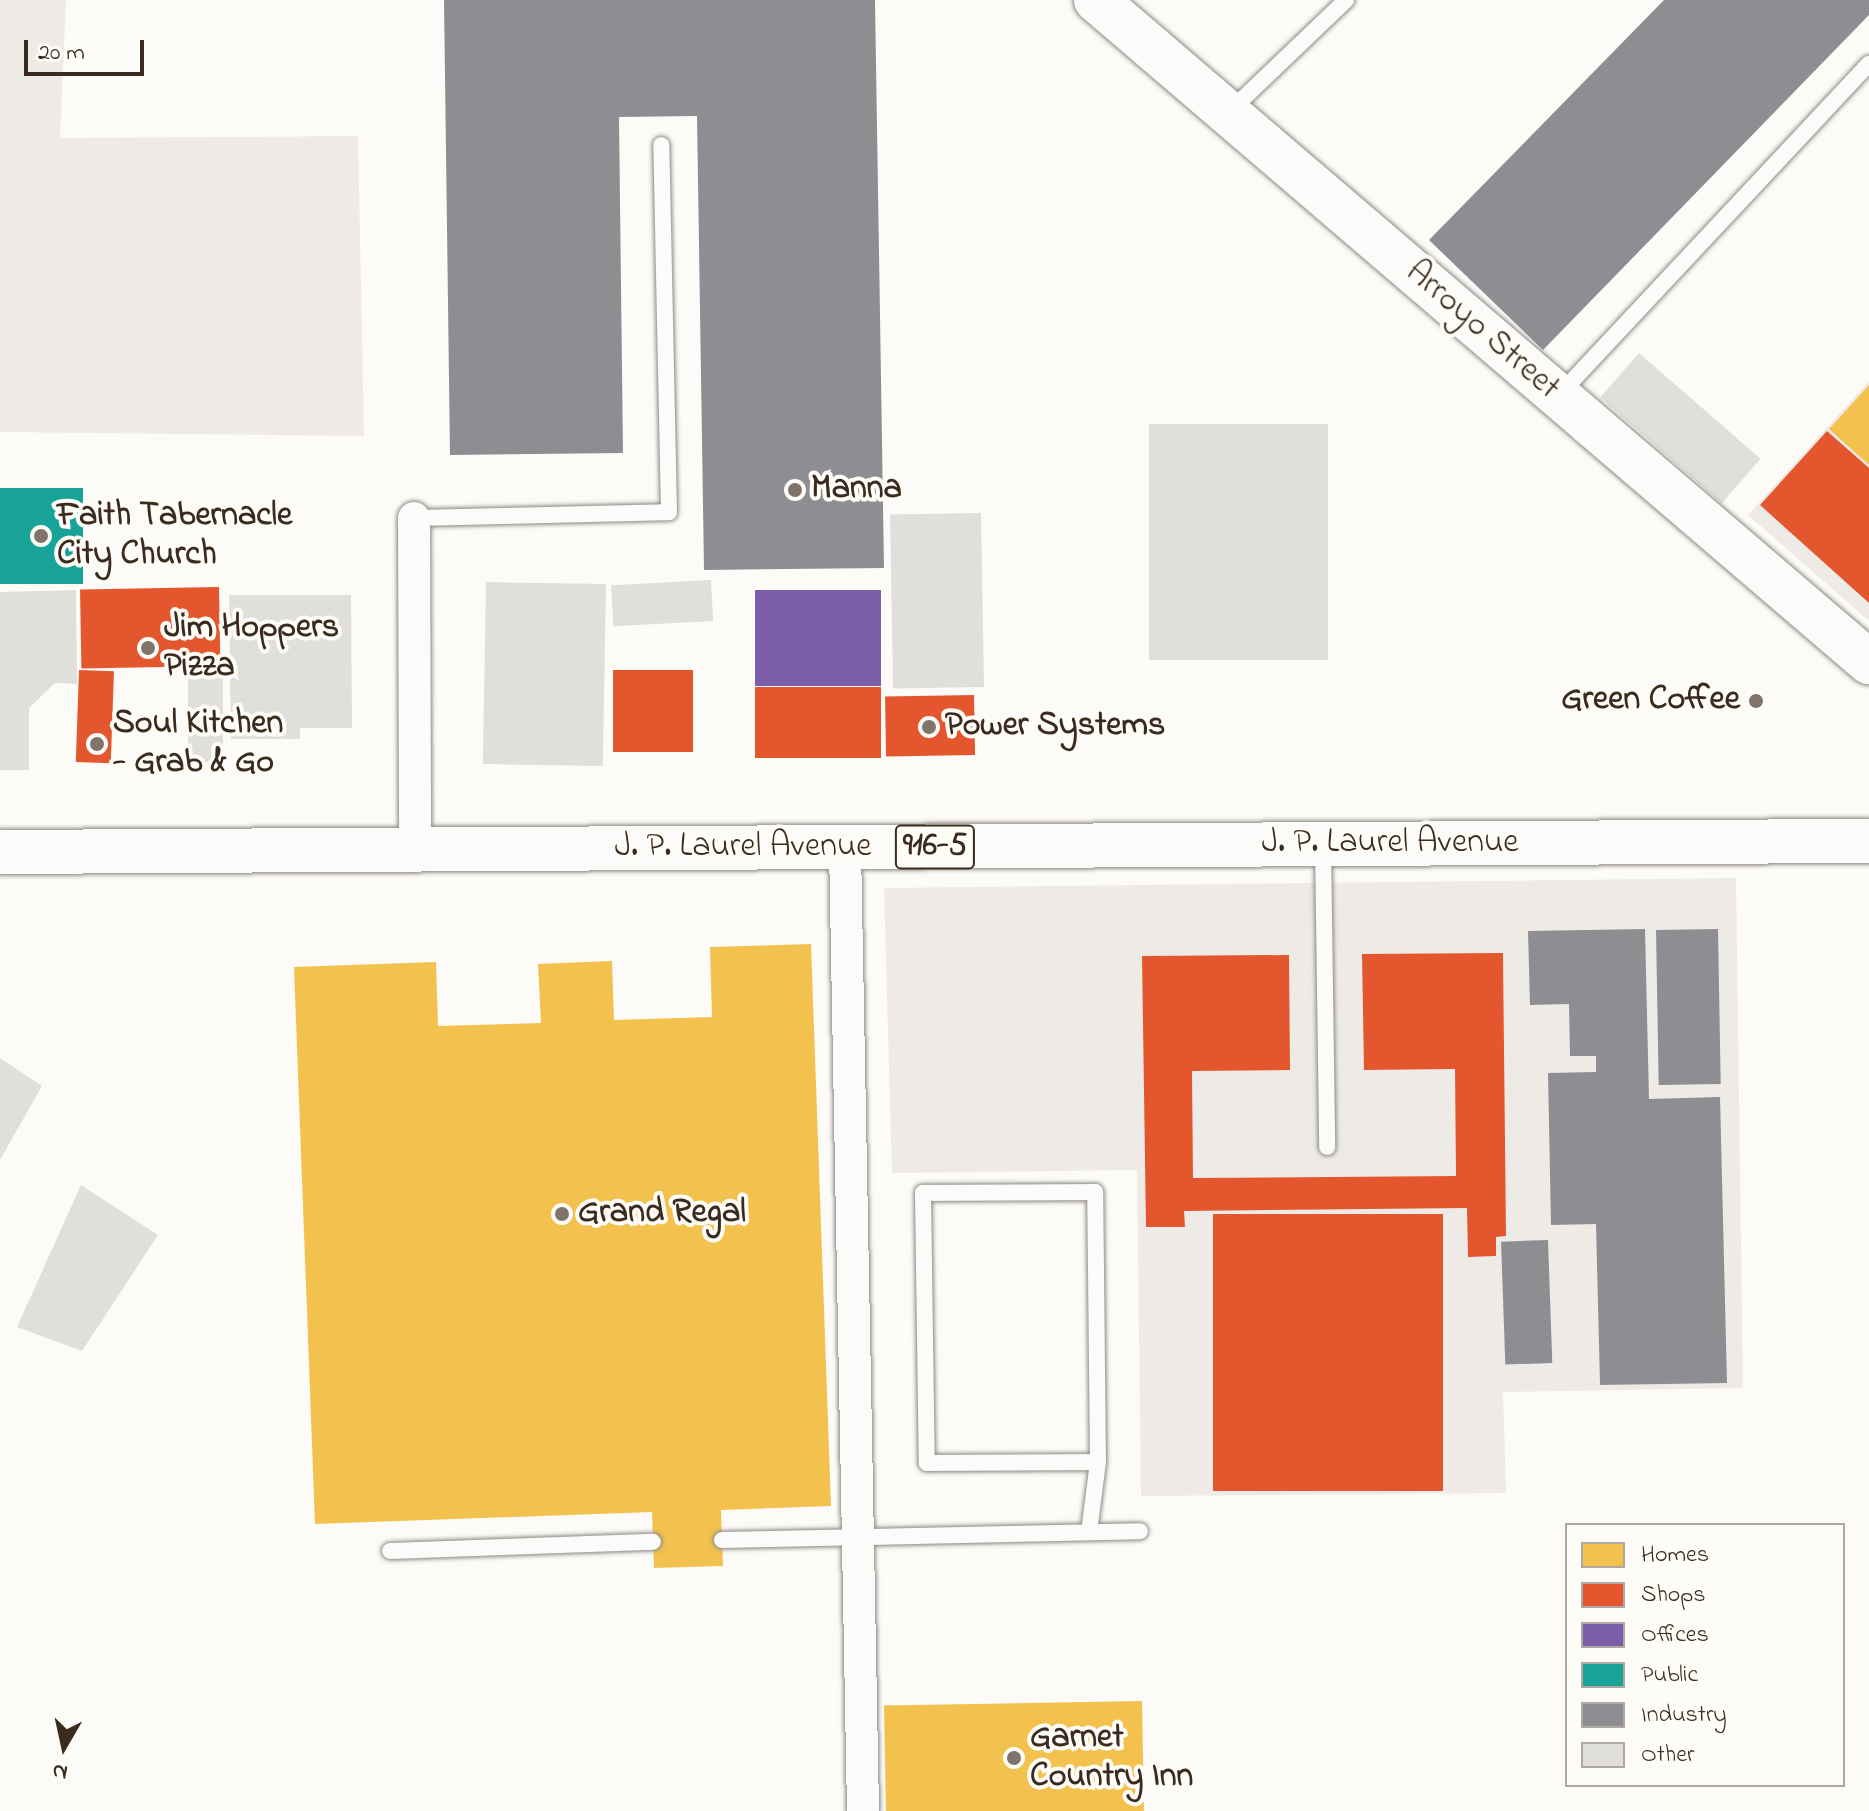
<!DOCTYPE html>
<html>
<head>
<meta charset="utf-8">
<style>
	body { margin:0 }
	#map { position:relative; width:1869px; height:1811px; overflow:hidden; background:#fcfbf8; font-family:"Indie Flower",sans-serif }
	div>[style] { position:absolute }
	.built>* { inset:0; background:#eeebe7 }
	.homes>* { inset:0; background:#f2c14e; transform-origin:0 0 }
	.shops>* { inset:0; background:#e4572e; transform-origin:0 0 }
	.offices>* { inset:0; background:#7b5ea7; transform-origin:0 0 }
	.public>* { inset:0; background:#17a398; transform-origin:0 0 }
	.industry>* { inset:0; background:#8d8d92; transform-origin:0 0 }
	.building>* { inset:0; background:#e0dfdc; transform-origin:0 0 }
	.roads { filter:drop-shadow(0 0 2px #8d8985) drop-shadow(0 0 2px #8d8985) }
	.lane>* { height:16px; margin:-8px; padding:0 8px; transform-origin:8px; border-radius:8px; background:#fbfbf9 }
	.street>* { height:32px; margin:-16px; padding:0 16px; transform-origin:16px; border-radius:16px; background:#fbfbf9 }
	.secondary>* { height:44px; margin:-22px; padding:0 22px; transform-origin:22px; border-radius:22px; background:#fbfbf9 }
	.primary>* { height:44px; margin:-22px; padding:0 22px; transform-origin:22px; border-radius:22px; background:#fbfbf9 }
	.dots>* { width:22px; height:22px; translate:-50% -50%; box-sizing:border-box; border:4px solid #fdfcf7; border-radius:50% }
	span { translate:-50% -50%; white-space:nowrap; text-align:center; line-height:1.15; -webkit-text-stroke:8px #fdfcf7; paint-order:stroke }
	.shield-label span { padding:2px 6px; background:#fdfcf7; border:2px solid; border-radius:6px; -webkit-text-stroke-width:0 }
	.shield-label { font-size:32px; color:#3b2a1e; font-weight:700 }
	.street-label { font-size:34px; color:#3b2a1e }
	.poi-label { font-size:34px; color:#3b2a1e; font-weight:700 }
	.left { translate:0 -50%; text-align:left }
	.right { translate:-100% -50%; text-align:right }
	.legend { position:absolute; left:1565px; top:1523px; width:280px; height:264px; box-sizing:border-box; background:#fdfcf7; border:2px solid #afa8a0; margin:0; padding:10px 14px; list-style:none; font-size:24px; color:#3b2a1e }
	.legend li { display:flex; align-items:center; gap:16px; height:40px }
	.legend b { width:40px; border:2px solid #afa8a0 }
	.north { position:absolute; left:24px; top:1707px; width:80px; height:80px; -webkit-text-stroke:6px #fdfcf7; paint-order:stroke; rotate:189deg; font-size:22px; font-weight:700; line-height:32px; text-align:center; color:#3b2a1e }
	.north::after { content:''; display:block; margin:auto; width:28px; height:36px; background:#3b2a1e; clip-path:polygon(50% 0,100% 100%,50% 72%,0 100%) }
	.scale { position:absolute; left:24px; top:40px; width:120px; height:36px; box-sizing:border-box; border:4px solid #3b2a1e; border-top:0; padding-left:10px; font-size:24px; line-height:28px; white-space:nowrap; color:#3b2a1e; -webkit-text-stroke:6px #fdfcf7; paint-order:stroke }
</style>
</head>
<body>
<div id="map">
	<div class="built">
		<div style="clip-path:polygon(0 0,66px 0,60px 138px,358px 136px,364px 436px,0 432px)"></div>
		<div style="clip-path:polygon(1869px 381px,1869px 621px,1748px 515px)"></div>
		<div style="clip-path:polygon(1736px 878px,1743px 1388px,1503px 1392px,1506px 1493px,1141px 1496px,1137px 1170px,892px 1173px,884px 888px)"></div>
	</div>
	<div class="homes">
		<div style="clip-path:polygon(1869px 385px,1869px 465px,1829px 429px)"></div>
		<div style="clip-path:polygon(811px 944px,831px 1506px,721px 1510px,723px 1566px,654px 1568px,652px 1512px,315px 1524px,294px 967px,436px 962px,438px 1026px,541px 1023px,538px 964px,612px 961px,614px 1020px,712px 1017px,710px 947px)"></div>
		<div style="left:1142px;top:1701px;width:110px;height:258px;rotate:89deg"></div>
	</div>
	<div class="shops">
		<div style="clip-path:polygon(1827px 431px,1869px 468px,1869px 603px,1760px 505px)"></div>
		<div style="left:219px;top:587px;width:79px;height:139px;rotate:89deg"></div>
		<div style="left:79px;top:670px;width:35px;height:92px;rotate:2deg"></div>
		<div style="left:613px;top:670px;width:80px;height:82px"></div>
		<div style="left:881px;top:687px;width:71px;height:126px;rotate:90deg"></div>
		<div style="left:974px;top:695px;width:60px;height:89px;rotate:89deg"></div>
		<div style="clip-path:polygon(1503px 953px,1506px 1236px,1496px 1237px,1496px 1256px,1468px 1257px,1467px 1208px,1184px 1211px,1185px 1227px,1146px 1227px,1142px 956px,1289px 955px,1290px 1070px,1192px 1071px,1193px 1178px,1456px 1176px,1455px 1069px,1364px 1070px,1362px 954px)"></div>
		<div style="left:1213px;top:1214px;width:230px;height:277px"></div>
	</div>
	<div class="offices">
		<div style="left:755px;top:590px;width:126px;height:96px"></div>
	</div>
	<div class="public">
		<div style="left:0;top:488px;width:83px;height:96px"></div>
	</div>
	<div class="industry">
		<div style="clip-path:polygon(444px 0,875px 0,884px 568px,704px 570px,697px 116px,619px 117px,623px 453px,450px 455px)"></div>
		<div style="clip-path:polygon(1664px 0,1869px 0,1869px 15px,1543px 350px,1429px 240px)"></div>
		<div style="clip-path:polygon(1645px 929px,1649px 1099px,1720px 1097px,1727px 1383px,1600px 1385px,1596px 1224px,1551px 1225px,1548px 1073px,1596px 1072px,1596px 1056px,1570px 1056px,1569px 1004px,1530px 1005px,1528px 931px)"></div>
		<div style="left:1718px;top:929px;width:155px;height:62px;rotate:89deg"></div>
		<div style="left:1548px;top:1240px;width:123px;height:47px;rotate:88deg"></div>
	</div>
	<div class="building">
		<div style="left:1639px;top:353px;width:161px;height:59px;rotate:41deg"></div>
		<div style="left:1328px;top:424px;width:236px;height:179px;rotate:90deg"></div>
		<div style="left:981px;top:513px;width:174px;height:91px;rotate:89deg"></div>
		<div style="left:711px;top:580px;width:41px;height:100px;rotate:87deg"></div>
		<div style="left:486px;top:582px;width:120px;height:182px;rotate:1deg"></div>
		<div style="clip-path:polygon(76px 590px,77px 684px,55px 683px,29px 708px,29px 770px,0 770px,0 592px)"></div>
		<div style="clip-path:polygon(229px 595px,351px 595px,352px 728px,300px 728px,300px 739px,231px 739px)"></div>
		<div style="left:188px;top:671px;width:35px;height:91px"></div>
		<div style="clip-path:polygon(0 1058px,42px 1086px,0 1160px)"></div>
		<div style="clip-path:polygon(81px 1185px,158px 1235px,82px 1351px,17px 1327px)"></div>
	</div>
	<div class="roads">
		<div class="lane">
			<div style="left:1229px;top:112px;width:162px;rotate:-43.7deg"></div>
			<div style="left:1558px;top:396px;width:455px;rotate:-46.9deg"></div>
			<div style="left:414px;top:518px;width:255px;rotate:-1.3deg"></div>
			<div style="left:669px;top:512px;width:367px;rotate:-91.2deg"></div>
			<div style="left:1323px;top:845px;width:302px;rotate:89.2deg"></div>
			<div style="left:1089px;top:1532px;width:71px;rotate:-82.7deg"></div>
			<div style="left:1098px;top:1462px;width:270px;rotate:-90.6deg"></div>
			<div style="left:1095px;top:1192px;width:172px;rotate:179.7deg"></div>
			<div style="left:923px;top:1193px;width:270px;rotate:89.2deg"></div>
			<div style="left:927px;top:1463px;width:171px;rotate:-0.3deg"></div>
			<div style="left:722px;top:1540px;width:418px;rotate:-1.2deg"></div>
			<div style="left:390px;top:1551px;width:263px;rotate:-2deg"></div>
		</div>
		<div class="street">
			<div style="left:414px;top:518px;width:332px;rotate:89.8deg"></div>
			<div style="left:845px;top:847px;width:964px;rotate:88.93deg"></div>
		</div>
		<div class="secondary">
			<div style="left:1096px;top:0;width:1018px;rotate:40.58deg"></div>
		</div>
		<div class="primary">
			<div style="left:0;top:852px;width:1869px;rotate:-0.34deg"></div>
		</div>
	</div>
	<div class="dots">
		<div style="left:795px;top:490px;background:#7f736a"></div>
		<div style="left:41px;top:536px;background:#7f736a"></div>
		<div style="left:148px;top:648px;background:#7f736a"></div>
		<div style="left:1756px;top:701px;background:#7f736a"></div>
		<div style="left:929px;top:727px;background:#7f736a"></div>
		<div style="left:97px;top:744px;background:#7f736a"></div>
		<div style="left:562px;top:1214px;background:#7f736a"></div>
		<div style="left:1014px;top:1758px;background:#7f736a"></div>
	</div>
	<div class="shield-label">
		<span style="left:935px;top:847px">916-5</span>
	</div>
	<div class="street-label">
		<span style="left:1482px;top:331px;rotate:41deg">Arroyo Street</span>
		<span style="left:1390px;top:844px">J. P. Laurel Avenue</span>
		<span style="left:743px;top:848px">J. P. Laurel Avenue</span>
	</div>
	<div class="poi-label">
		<span class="left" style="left:811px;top:490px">Manna</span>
		<span class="left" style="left:57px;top:536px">Faith Tabernacle<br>City Church</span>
		<span class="left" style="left:164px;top:648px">Jim Hoppers<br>Pizza</span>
		<span class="right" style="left:1740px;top:701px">Green Coffee</span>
		<span class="left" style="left:113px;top:744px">Soul Kitchen<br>- Grab &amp; Go</span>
		<span class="left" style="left:945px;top:727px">Power Systems</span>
		<span class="left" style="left:578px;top:1214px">Grand Regal</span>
		<span class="left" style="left:1030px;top:1758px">Garnet<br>Country Inn</span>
	</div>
	<ul class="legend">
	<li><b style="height:22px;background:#f2c14e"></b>Homes</li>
	<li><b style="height:22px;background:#e4572e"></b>Shops</li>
	<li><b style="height:22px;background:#7b5ea7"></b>Offices</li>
	<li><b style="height:22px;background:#17a398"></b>Public</li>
	<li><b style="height:22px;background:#8d8d92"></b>Industry</li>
	<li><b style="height:22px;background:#e0dfdc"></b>Other</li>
	</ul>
	<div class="north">N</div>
	<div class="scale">20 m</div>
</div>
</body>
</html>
